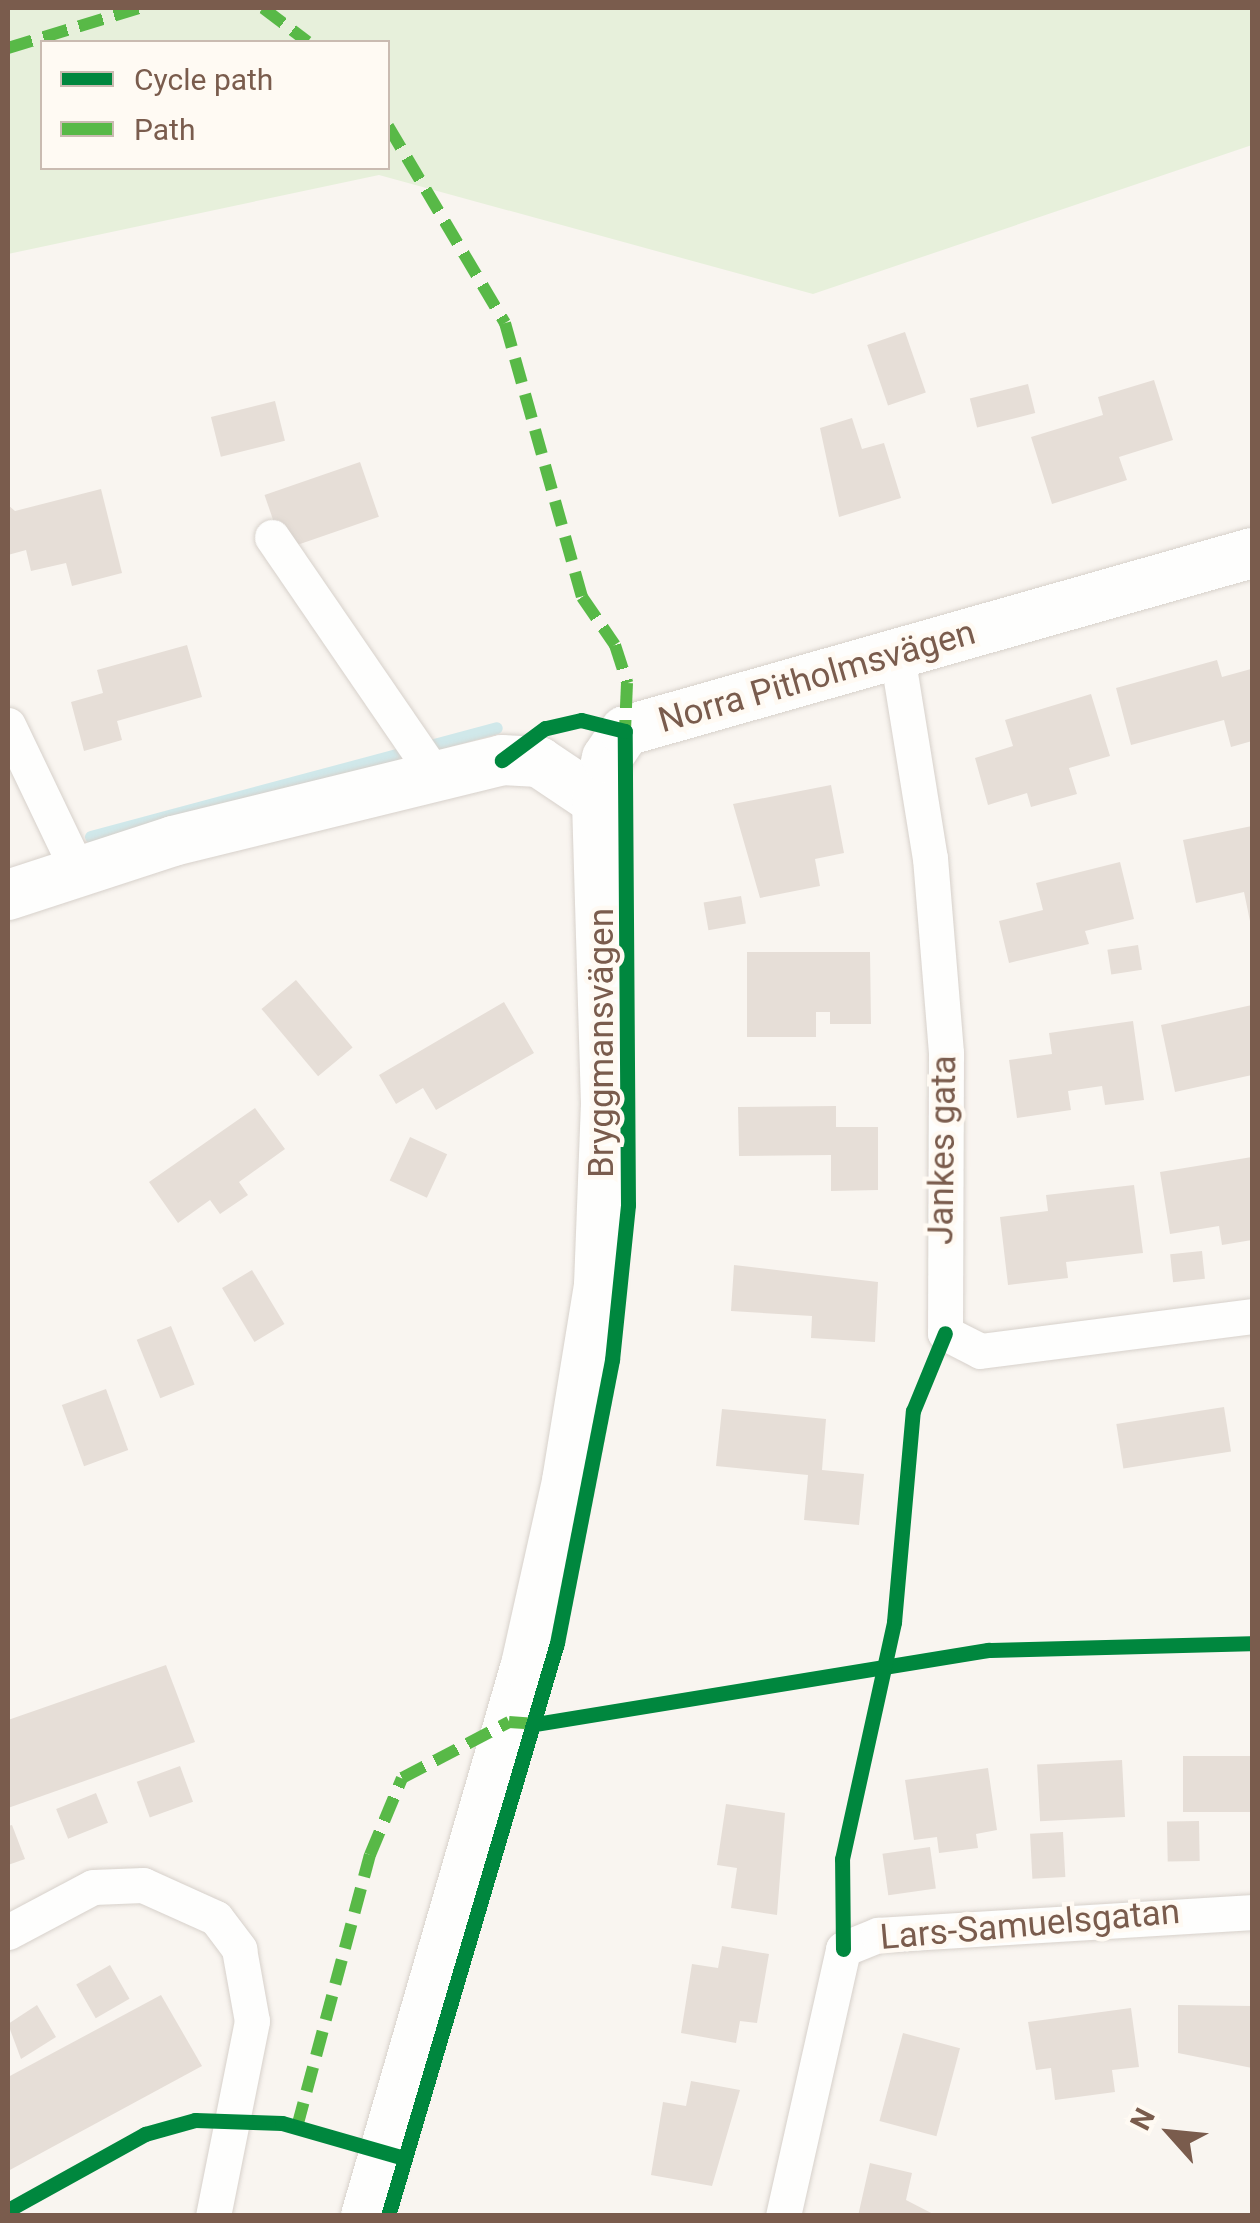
<!DOCTYPE html>
<html>
<head>
<meta charset="utf-8">
<style>
	body { margin:0 }
	#map { position:relative; width:1260px; height:2223px; overflow:hidden; background:#f9f5f0; font-family:Roboto,sans-serif }
	div>[style] { position:absolute }
	.green>* { inset:0; background:#e7f0db }
	.stream>* { height:12px; margin:-6px; padding:0 6px; transform-origin:6px; border-radius:6px; background:#d0e8ea }
	.building>* { inset:0; background:#e6ded7; transform-origin:0 0 }
	.roads { filter:drop-shadow(0 0 2px #d7d1cb) drop-shadow(0 0 2px #d7d1cb) }
	.street>* { height:35px; margin:-17.5px; padding:0 17.5px; transform-origin:17.5px; border-radius:17.5px; background:#fefefd }
	.secondary>* { height:50px; margin:-25px; padding:0 25px; transform-origin:25px; border-radius:25px; background:#fefefd }
	.quiet>* { height:12px; margin-top:-6px; transform-origin:0; background:repeating-linear-gradient(90deg,#58b947 0 25px,transparent 0 37px) }
	.cycleway>* { height:15px; margin:-7.5px; padding:0 7.5px; transform-origin:7.5px; border-radius:7.5px; background:#00873e }
	span { translate:-50% -50%; white-space:nowrap; text-align:center; line-height:1.15; -webkit-text-stroke:9px #fffaf3; paint-order:stroke }
	.street-label { font-size:35px; color:#7a5c4d }
	.frame { position:absolute; inset:0; border:10px solid #7a5c4d; pointer-events:none }
	.legend { position:absolute; left:40px; top:40px; width:350px; height:130px; box-sizing:border-box; background:#fffaf3; border:2px solid #cabbb1; margin:0; padding:12px 18px; list-style:none; font-size:30px; color:#7a5c4d }
	.legend li { display:flex; align-items:center; gap:20px; height:50px }
	.legend b { width:50px; border:2px solid #cabbb1 }
	.north { position:absolute; left:1120px; top:2083px; width:100px; height:100px; -webkit-text-stroke:8px #fffaf3; paint-order:stroke; rotate:297deg; font-size:28px; font-weight:700; line-height:40px; text-align:center; color:#7a5c4d }
	.north::after { content:''; display:block; margin:auto; width:35px; height:45px; background:#7a5c4d; clip-path:polygon(50% 0,100% 100%,50% 72%,0 100%) }
</style>
</head>
<body>
<div id="map">
	<div class="green">
		<div style="clip-path:polygon(evenodd,8px 8px,1252px 8px,1252px 145px,813px 294px,379px 175px,8px 254px,8px 8px,42px 42px,388px 42px,388px 168px,42px 168px,42px 42px)"></div>
	</div>
	<div class="stream">
		<div style="left:91px;top:837px;width:420px;rotate:-15deg"></div>
	</div>
	<div class="building">
		<div style="left:905px;top:332px;width:64px;height:40px;rotate:71deg"></div>
		<div style="clip-path:polygon(1154px 380px,1173px 440px,1119px 457px,1127px 480px,1052px 504px,1031px 437px,1103px 415px,1098px 397px)"></div>
		<div style="left:1028px;top:384px;width:30px;height:60px;rotate:76deg"></div>
		<div style="left:275px;top:401px;width:41px;height:66px;rotate:76deg"></div>
		<div style="clip-path:polygon(852px 418px,862px 449px,884px 443px,901px 498px,839px 517px,820px 428px)"></div>
		<div style="left:360px;top:462px;width:58px;height:101px;rotate:71deg"></div>
		<div style="clip-path:polygon(101px 489px,122px 573px,72px 586px,66px 563px,31px 571px,26px 550px,8px 555px,8px 505px,15px 511px)"></div>
		<div style="clip-path:polygon(187px 645px,202px 697px,117px 721px,122px 740px,84px 751px,71px 702px,103px 693px,97px 670px)"></div>
		<div style="clip-path:polygon(1217px 660px,1222px 677px,1251px 669px,1252px 741px,1231px 747px,1224px 720px,1131px 745px,1116px 688px)"></div>
		<div style="clip-path:polygon(1091px 694px,1110px 756px,1069px 768px,1077px 794px,1031px 807px,1027px 793px,988px 805px,975px 758px,1013px 746px,1005px 720px)"></div>
		<div style="clip-path:polygon(831px 785px,844px 853px,815px 859px,820px 886px,760px 898px,733px 804px)"></div>
		<div style="clip-path:polygon(1252px 826px,1252px 926px,1251px 926px,1244px 892px,1196px 903px,1183px 840px)"></div>
		<div style="clip-path:polygon(1120px 862px,1134px 919px,1085px 931px,1089px 944px,1009px 963px,999px 921px,1043px 910px,1036px 883px)"></div>
		<div style="left:741px;top:896px;width:28px;height:38px;rotate:80deg"></div>
		<div style="left:1138px;top:945px;width:25px;height:31px;rotate:81deg"></div>
		<div style="clip-path:polygon(747px 952px,870px 952px,871px 1024px,830px 1024px,830px 1012px,816px 1012px,816px 1037px,747px 1037px)"></div>
		<div style="left:296px;top:980px;width:88px;height:45px;rotate:50deg"></div>
		<div style="clip-path:polygon(504px 1002px,534px 1053px,436px 1110px,423px 1088px,396px 1104px,379px 1075px)"></div>
		<div style="clip-path:polygon(1252px 1005px,1252px 1075px,1175px 1092px,1161px 1025px)"></div>
		<div style="clip-path:polygon(1133px 1021px,1144px 1100px,1105px 1105px,1102px 1086px,1068px 1091px,1071px 1110px,1017px 1118px,1009px 1060px,1052px 1054px,1049px 1033px)"></div>
		<div style="clip-path:polygon(836px 1106px,836px 1127px,878px 1127px,878px 1190px,831px 1191px,831px 1155px,739px 1156px,738px 1107px)"></div>
		<div style="clip-path:polygon(255px 1108px,285px 1149px,239px 1182px,248px 1195px,220px 1214px,210px 1200px,178px 1223px,149px 1182px)"></div>
		<div style="left:410px;top:1137px;width:41px;height:48px;rotate:25deg"></div>
		<div style="clip-path:polygon(1252px 1157px,1252px 1240px,1222px 1245px,1219px 1226px,1170px 1234px,1160px 1172px)"></div>
		<div style="clip-path:polygon(1134px 1185px,1143px 1253px,1066px 1262px,1068px 1278px,1008px 1285px,1000px 1217px,1048px 1211px,1046px 1195px)"></div>
		<div style="left:1202px;top:1251px;width:28px;height:32px;rotate:84deg"></div>
		<div style="clip-path:polygon(734px 1265px,878px 1282px,875px 1342px,811px 1338px,812px 1316px,731px 1311px)"></div>
		<div style="left:252px;top:1270px;width:63px;height:35px;rotate:59deg"></div>
		<div style="left:171px;top:1326px;width:63px;height:37px;rotate:68deg"></div>
		<div style="left:106px;top:1389px;width:65px;height:47px;rotate:70deg"></div>
		<div style="left:1224px;top:1407px;width:45px;height:109px;rotate:81deg"></div>
		<div style="clip-path:polygon(722px 1409px,826px 1419px,822px 1470px,864px 1474px,859px 1525px,804px 1520px,808px 1475px,716px 1466px)"></div>
		<div style="clip-path:polygon(166px 1665px,195px 1742px,8px 1808px,8px 1720px)"></div>
		<div style="left:1183px;top:1756px;width:69px;height:56px"></div>
		<div style="left:1122px;top:1760px;width:57px;height:85px;rotate:87deg"></div>
		<div style="left:180px;top:1766px;width:38px;height:46px;rotate:70deg"></div>
		<div style="clip-path:polygon(988px 1768px,997px 1830px,976px 1834px,978px 1848px,939px 1853px,937px 1837px,914px 1840px,905px 1780px)"></div>
		<div style="left:96px;top:1793px;width:32px;height:43px;rotate:68deg"></div>
		<div style="clip-path:polygon(726px 1804px,785px 1813px,777px 1915px,731px 1908px,737px 1868px,717px 1865px)"></div>
		<div style="left:1199px;top:1821px;width:40px;height:32px;rotate:89deg"></div>
		<div style="clip-path:polygon(12px 1825px,25px 1859px,8px 1865px,8px 1826px)"></div>
		<div style="left:1063px;top:1832px;width:45px;height:33px;rotate:87deg"></div>
		<div style="left:930px;top:1847px;width:42px;height:48px;rotate:82deg"></div>
		<div style="clip-path:polygon(722px 1946px,769px 1954px,757px 2023px,740px 2021px,736px 2043px,681px 2033px,692px 1964px,718px 1968px)"></div>
		<div style="left:110px;top:1965px;width:39px;height:39px;rotate:60deg"></div>
		<div style="clip-path:polygon(161px 1995px,202px 2066px,8px 2171px,8px 2077px)"></div>
		<div style="clip-path:polygon(37px 2005px,56px 2037px,21px 2059px,8px 2024px)"></div>
		<div style="clip-path:polygon(1178px 2005px,1252px 2006px,1252px 2068px,1178px 2053px)"></div>
		<div style="clip-path:polygon(1131px 2008px,1139px 2067px,1112px 2070px,1115px 2092px,1055px 2100px,1051px 2068px,1036px 2070px,1028px 2022px)"></div>
		<div style="left:903px;top:2033px;width:59px;height:91px;rotate:15deg"></div>
		<div style="clip-path:polygon(691px 2081px,740px 2090px,712px 2186px,651px 2175px,663px 2102px,686px 2106px)"></div>
		<div style="clip-path:polygon(870px 2163px,912px 2173px,906px 2200px,937px 2216px,858px 2216px)"></div>
	</div>
	<div class="roads">
		<div class="street">
			<div style="left:272px;top:537px;width:287px;rotate:55.6deg"></div>
			<div style="left:897px;top:655px;width:206px;rotate:80.8deg"></div>
			<div style="left:930px;top:858px;width:196px;rotate:85.3deg"></div>
			<div style="left:946px;top:1053px;width:280px;rotate:90.2deg"></div>
			<div style="left:945px;top:1333px;width:39px;rotate:27deg"></div>
			<div style="left:980px;top:1351px;width:274px;rotate:-7.3deg"></div>
			<div style="left:8px;top:725px;width:162px;rotate:64.4deg"></div>
			<div style="left:8px;top:1932px;width:96px;rotate:-27.9deg"></div>
			<div style="left:93px;top:1887px;width:50px;rotate:-2.3deg"></div>
			<div style="left:143px;top:1885px;width:80px;rotate:24.3deg"></div>
			<div style="left:216px;top:1918px;width:39px;rotate:53deg"></div>
			<div style="left:239px;top:1949px;width:73px;rotate:79.8deg"></div>
			<div style="left:252px;top:2021px;width:199px;rotate:101.3deg"></div>
			<div style="left:783px;top:2216px;width:274px;rotate:-77.3deg"></div>
			<div style="left:843px;top:1949px;width:38px;rotate:-22deg"></div>
			<div style="left:878px;top:1935px;width:375px;rotate:-3.5deg"></div>
		</div>
		<div class="secondary">
			<div style="left:8px;top:895px;width:174px;rotate:-18.1deg"></div>
			<div style="left:173px;top:841px;width:339px;rotate:-13.8deg"></div>
			<div style="left:502px;top:760px;width:37px;rotate:3deg"></div>
			<div style="left:539px;top:762px;width:70px;rotate:33.9deg"></div>
			<div style="left:366px;top:2216px;width:574px;rotate:-73.81deg"></div>
			<div style="left:526px;top:1665px;width:189px;rotate:-77.4deg"></div>
			<div style="left:567px;top:1481px;width:199px;rotate:-80.7deg"></div>
			<div style="left:599px;top:1285px;width:180px;rotate:-87.8deg"></div>
			<div style="left:606px;top:1105px;width:304px;rotate:-91.7deg"></div>
			<div style="left:597px;top:801px;width:44px;rotate:-76.9deg"></div>
			<div style="left:607px;top:758px;width:32px;rotate:-56deg"></div>
			<div style="left:625px;top:731px;width:652px;rotate:-15.85deg"></div>
		</div>
	</div>
	<div class="quiet">
		<div style="left:263px;top:8px;width:56px;rotate:37.1deg"></div>
		<div style="left:8px;top:48px;width:137px;rotate:-17deg"></div>
		<div style="left:388px;top:126px;width:229px;rotate:59.3deg"></div>
		<div style="left:505px;top:323px;width:285px;rotate:74.3deg"></div>
		<div style="left:582px;top:597px;width:58px;rotate:55.5deg"></div>
		<div style="left:615px;top:645px;width:40px;rotate:72deg"></div>
		<div style="left:627px;top:683px;width:48px;rotate:92.4deg"></div>
		<div style="left:297px;top:2127px;width:282px;rotate:-75deg"></div>
		<div style="left:370px;top:1855px;width:83px;rotate:-67.4deg"></div>
		<div style="left:402px;top:1778px;width:121px;rotate:-27.6deg"></div>
		<div style="left:509px;top:1722px;width:27px;rotate:4deg"></div>
	</div>
	<div class="cycleway">
		<div style="left:536px;top:1724px;width:458px;rotate:-9.3deg"></div>
		<div style="left:988px;top:1650px;width:264px;rotate:-1.5deg"></div>
		<div style="left:843px;top:1949px;width:90px;rotate:-90.6deg"></div>
		<div style="left:842px;top:1859px;width:243px;rotate:-77.6deg"></div>
		<div style="left:894px;top:1622px;width:212px;rotate:-84.9deg"></div>
		<div style="left:913px;top:1411px;width:84px;rotate:-67.7deg"></div>
		<div style="left:8px;top:2210px;width:157px;rotate:-29deg"></div>
		<div style="left:145px;top:2134px;width:52px;rotate:-15.6deg"></div>
		<div style="left:195px;top:2120px;width:87px;rotate:2deg"></div>
		<div style="left:282px;top:2123px;width:127px;rotate:16deg"></div>
		<div style="left:388px;top:2216px;width:597px;rotate:-73.57deg"></div>
		<div style="left:557px;top:1643px;width:288px;rotate:-79deg"></div>
		<div style="left:612px;top:1360px;width:156px;rotate:-84.1deg"></div>
		<div style="left:628px;top:1205px;width:474px;rotate:-90.4deg"></div>
		<div style="left:625px;top:731px;width:45px;rotate:-166deg"></div>
		<div style="left:581px;top:720px;width:37px;rotate:167deg"></div>
		<div style="left:545px;top:728px;width:54px;rotate:143.3deg"></div>
	</div>
	<div class="street-label">
		<span style="left:817px;top:677px;rotate:-16deg">Norra Pitholmsvägen</span>
		<span style="left:602px;top:1043px;rotate:-90deg">Bryggmansvägen</span>
		<span style="left:943px;top:1150px;rotate:-89deg">Jankes gata</span>
		<span style="left:1030px;top:1925px;rotate:-5deg">Lars-Samuelsgatan</span>
	</div>
	<div class="frame"></div>
	<ul class="legend">
	<li><b style="height:12px;background:#00873e"></b>Cycle path</li>
	<li><b style="height:12px;background:#58b947"></b>Path</li>
	</ul>
	<div class="north">N</div>
</div>
</body>
</html>
